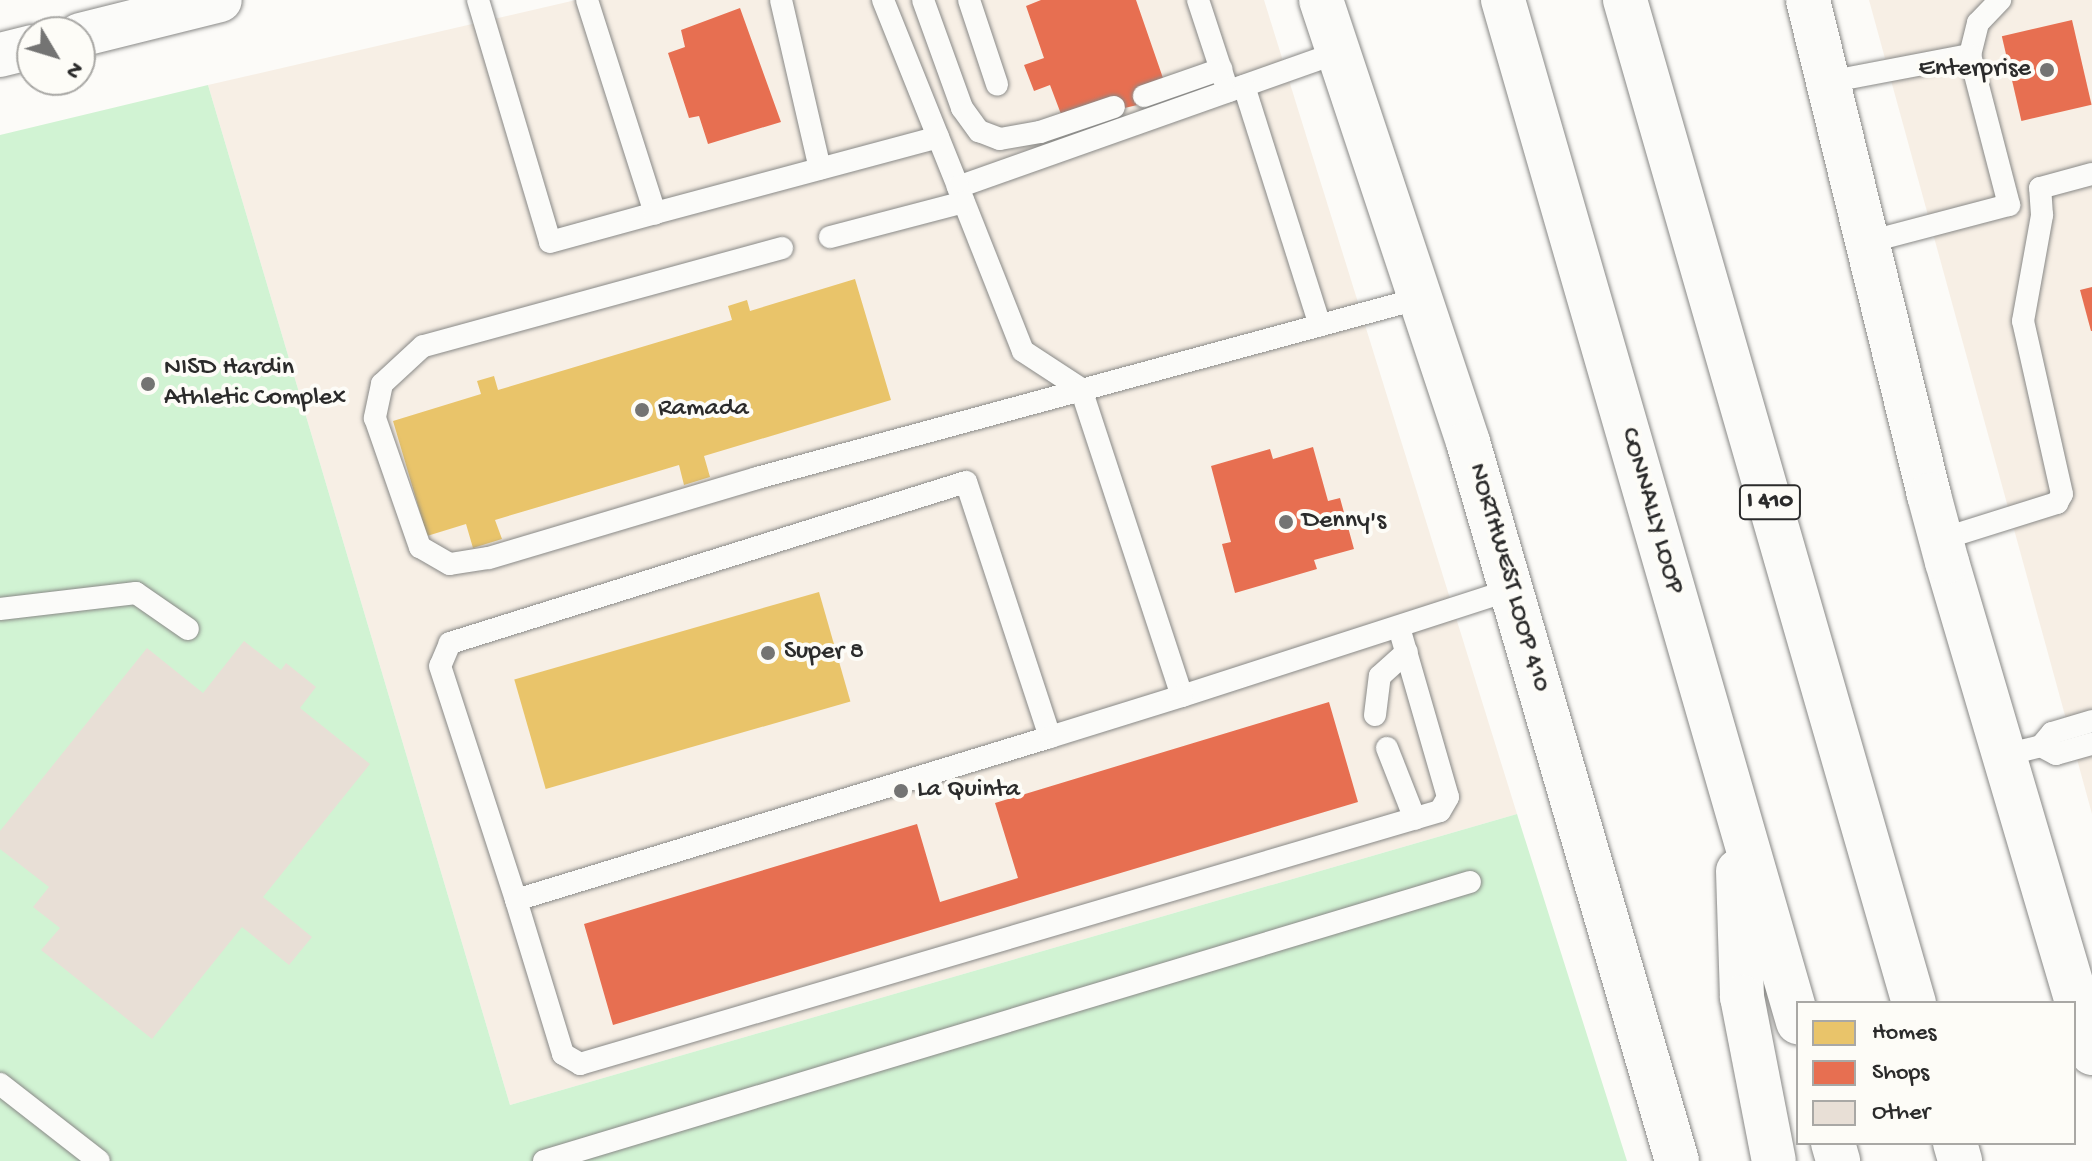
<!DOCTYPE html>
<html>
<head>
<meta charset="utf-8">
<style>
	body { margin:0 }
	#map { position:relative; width:2092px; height:1161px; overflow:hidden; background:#fcfbf8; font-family:"Gochi Hand",sans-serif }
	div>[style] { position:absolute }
	.built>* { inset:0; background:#f7efe5 }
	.green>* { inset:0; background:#d1f3d3 }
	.homes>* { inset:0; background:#e9c46a; transform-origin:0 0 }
	.shops>* { inset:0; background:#e76f51; transform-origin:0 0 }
	.building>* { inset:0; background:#e8dfd6 }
	.roads { filter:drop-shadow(0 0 2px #898987) drop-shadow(0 0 2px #898987) }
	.service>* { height:22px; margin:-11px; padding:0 11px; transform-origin:11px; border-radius:11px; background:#fbfbf9 }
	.secondary>* { height:44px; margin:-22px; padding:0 22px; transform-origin:22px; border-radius:22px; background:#fbfbf9 }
	.primary>* { height:44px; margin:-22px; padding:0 22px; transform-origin:22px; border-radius:22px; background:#fbfbf9 }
	.motorway>* { height:44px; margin:-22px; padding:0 22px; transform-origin:22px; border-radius:22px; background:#fbfbf9 }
	.dots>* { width:22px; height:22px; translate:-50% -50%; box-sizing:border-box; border:4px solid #fdfcf7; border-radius:50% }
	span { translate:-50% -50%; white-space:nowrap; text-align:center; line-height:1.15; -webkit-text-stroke:8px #fdfcf7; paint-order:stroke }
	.shield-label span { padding:2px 6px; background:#fdfcf7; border:2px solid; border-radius:6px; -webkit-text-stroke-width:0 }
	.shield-label { font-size:24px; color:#2b2b2b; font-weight:700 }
	.poi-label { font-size:26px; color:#2b2b2b }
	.right { translate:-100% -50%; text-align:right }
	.left { translate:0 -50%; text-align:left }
	.street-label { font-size:26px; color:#2b2b2b }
	.legend { position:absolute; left:1796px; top:1001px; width:280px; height:144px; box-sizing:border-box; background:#fdfcf7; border:2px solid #a9a8a5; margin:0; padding:10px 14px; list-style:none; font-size:24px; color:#2b2b2b }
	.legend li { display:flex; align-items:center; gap:16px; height:40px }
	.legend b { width:40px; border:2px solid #a9a8a5 }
	.north { position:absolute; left:16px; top:16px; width:80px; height:80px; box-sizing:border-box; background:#fdfcf7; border:2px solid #a9a8a5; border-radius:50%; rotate:128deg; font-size:22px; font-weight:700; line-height:32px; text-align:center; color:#2b2b2b }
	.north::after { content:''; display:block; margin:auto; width:28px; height:36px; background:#747473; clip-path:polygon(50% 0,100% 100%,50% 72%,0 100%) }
</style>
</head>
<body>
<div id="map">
	<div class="built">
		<div style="clip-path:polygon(576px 0,1264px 0,1517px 814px,510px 1105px,208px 85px)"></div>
		<div style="clip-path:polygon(1869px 0,2092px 0,2092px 814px)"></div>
	</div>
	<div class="green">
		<div style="clip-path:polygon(208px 85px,510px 1105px,1517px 814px,1627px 1161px,0 1161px,0 135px)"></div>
	</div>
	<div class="homes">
		<div style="clip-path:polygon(855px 279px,891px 400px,704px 456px,710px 477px,684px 485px,679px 465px,495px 520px,502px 539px,473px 548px,466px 524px,427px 536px,393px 421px,481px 394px,477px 381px,494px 376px,498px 390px,732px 320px,728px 306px,747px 300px,750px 311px)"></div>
		<div style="left:819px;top:592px;width:114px;height:317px;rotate:74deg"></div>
	</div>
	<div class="shops">
		<div style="clip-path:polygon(1041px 0,1136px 0,1164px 81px,1146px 103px,1064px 122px,1050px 85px,1034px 91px,1024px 65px,1044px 58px,1026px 6px)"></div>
		<div style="clip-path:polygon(740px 8px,781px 122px,708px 144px,699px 116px,689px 118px,668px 53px,685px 47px,681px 30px)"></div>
		<div style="left:2072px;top:20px;width:87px;height:72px;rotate:77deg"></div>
		<div style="clip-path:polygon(2092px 287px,2092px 331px,2091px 331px,2080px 290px)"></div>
		<div style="clip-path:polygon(1313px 447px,1328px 501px,1340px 498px,1354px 549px,1314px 560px,1317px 569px,1235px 593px,1222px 544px,1231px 542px,1211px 466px,1270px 449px,1273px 459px)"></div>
		<div style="clip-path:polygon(1329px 702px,1358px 802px,613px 1025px,584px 924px,917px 824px,940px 902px,1018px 878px,995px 803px)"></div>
	</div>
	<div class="building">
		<div style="clip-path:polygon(244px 641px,281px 670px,286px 663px,316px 687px,300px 708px,370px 764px,263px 897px,312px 937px,289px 965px,242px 927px,152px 1039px,41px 950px,60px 928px,33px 907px,49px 887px,0 849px,0 831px,147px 648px,203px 693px)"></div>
	</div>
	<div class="roads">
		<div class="service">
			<div style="left:478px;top:0;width:252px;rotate:73.4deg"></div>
			<div style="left:550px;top:242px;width:109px;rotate:-15.4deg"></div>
			<div style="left:587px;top:0;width:224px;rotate:72.3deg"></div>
			<div style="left:655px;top:213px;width:293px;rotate:-15deg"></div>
			<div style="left:781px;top:0;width:173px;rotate:77deg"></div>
			<div style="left:883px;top:0;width:201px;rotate:68.1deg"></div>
			<div style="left:958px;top:187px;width:402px;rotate:-19.5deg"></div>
			<div style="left:923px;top:0;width:115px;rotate:70.1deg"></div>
			<div style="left:962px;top:108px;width:29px;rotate:54deg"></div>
			<div style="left:979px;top:131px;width:22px;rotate:21deg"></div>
			<div style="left:1000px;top:139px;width:41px;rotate:-9.9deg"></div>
			<div style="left:1040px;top:132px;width:78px;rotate:-18.7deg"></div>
			<div style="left:969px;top:0;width:89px;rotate:71.6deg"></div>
			<div style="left:1198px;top:0;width:96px;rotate:71.8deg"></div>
			<div style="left:1970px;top:55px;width:33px;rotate:-76deg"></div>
			<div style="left:1978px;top:23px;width:32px;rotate:-46deg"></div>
			<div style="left:1828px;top:82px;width:145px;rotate:-10.8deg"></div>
			<div style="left:1970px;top:55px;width:155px;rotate:75.4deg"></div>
			<div style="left:2009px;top:205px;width:150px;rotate:165.3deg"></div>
			<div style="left:1244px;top:86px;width:251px;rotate:72.4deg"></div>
			<div style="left:1144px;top:96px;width:82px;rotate:-19.3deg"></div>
			<div style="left:958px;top:187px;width:176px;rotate:68.4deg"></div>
			<div style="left:1023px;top:351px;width:69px;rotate:33.2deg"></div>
			<div style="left:1081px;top:389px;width:323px;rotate:71.8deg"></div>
			<div style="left:1182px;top:696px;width:346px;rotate:-17.9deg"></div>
			<div style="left:830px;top:237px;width:138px;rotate:-14.6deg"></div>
			<div style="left:782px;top:248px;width:372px;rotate:164.7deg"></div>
			<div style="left:423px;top:346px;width:56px;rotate:137.2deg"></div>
			<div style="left:382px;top:384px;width:35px;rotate:102deg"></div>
			<div style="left:375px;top:418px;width:137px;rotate:70.8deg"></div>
			<div style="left:420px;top:547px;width:34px;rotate:30deg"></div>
			<div style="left:450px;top:564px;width:39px;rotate:-9deg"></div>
			<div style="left:489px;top:558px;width:280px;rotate:-16.6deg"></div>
			<div style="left:757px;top:478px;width:688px;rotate:-15.17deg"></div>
			<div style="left:1942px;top:539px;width:121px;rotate:-17.4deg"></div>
			<div style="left:2057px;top:503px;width:10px;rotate:-61deg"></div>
			<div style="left:2062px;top:494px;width:177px;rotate:-102.7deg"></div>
			<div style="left:2023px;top:321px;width:108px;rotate:-79.8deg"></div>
			<div style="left:2042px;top:215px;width:27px;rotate:-94deg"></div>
			<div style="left:2040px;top:188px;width:54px;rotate:-15.1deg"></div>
			<div style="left:0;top:609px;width:137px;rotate:-6.7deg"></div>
			<div style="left:136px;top:593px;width:63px;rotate:34.7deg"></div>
			<div style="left:1375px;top:715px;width:39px;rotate:-83deg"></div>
			<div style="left:1380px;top:676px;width:36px;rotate:-42deg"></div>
			<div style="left:1050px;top:737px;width:268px;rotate:-108.2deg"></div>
			<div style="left:966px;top:482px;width:541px;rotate:162.67deg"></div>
			<div style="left:450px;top:643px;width:25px;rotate:113deg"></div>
			<div style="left:440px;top:666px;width:246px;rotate:72deg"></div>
			<div style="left:516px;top:900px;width:558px;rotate:-16.97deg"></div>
			<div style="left:1050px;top:737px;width:138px;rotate:-17.3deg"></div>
			<div style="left:2041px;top:746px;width:17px;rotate:28deg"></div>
			<div style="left:2056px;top:754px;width:37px;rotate:-16deg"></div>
			<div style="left:1387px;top:748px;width:76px;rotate:68.5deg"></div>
			<div style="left:2005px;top:755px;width:37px;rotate:-14deg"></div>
			<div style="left:2041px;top:746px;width:17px;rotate:-50deg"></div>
			<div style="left:2052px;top:733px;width:42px;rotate:-16.7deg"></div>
			<div style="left:516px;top:900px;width:161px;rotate:73deg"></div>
			<div style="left:563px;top:1054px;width:20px;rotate:30deg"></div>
			<div style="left:580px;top:1064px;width:896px;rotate:-16.39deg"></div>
			<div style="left:1440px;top:811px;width:16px;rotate:-60deg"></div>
			<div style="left:1448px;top:797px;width:177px;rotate:-106.1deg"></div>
			<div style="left:0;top:1084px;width:125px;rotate:37.9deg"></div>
			<div style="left:544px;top:1161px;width:967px;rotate:-16.77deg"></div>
		</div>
		<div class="secondary">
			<div style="left:1321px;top:0;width:466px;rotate:71.6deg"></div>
			<div style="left:1468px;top:442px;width:749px;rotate:73.79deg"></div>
			<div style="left:1808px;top:0;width:510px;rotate:76.26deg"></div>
			<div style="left:80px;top:35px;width:144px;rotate:-14deg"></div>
			<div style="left:0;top:55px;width:33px;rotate:-14deg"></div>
			<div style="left:1947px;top:562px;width:512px;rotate:73.55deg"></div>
		</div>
		<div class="primary">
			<div style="left:1929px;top:495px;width:69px;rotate:75deg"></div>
		</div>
		<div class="motorway">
			<div style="left:1503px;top:0;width:1064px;rotate:73.9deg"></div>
			<div style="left:1625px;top:0;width:1044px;rotate:73.93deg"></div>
			<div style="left:1738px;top:871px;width:126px;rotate:88.2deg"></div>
			<div style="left:1742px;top:997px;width:167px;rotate:79deg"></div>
			<div style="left:1833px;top:1143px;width:19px;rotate:74deg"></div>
			<div style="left:1955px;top:1143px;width:19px;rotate:74deg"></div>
		</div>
	</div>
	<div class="dots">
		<div style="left:2047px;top:70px;background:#747473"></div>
		<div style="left:148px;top:384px;background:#747473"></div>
		<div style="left:642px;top:410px;background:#747473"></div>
		<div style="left:1286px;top:522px;background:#747473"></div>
		<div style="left:768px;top:653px;background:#747473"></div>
		<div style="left:901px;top:791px;background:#747473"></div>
	</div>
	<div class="shield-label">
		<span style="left:1770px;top:502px">I 410</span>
	</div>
	<div class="poi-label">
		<span class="right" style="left:2031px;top:70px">Enterprise</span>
		<span class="left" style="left:164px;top:384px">NISD Hardin<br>Athletic Complex</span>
		<span class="left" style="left:658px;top:410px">Ramada</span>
		<span class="left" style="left:1302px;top:522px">Denny's</span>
		<span class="left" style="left:784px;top:653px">Super 8</span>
		<span class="left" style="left:917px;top:791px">La Quinta</span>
	</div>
	<div class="street-label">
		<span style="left:1651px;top:511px;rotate:74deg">CONNALLY LOOP</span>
		<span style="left:1508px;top:578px;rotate:74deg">NORTHWEST LOOP 410</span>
	</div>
	<ul class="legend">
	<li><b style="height:22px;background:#e9c46a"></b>Homes</li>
	<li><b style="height:22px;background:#e76f51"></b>Shops</li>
	<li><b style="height:22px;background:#e8dfd6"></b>Other</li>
	</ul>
	<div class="north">N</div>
</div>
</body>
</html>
